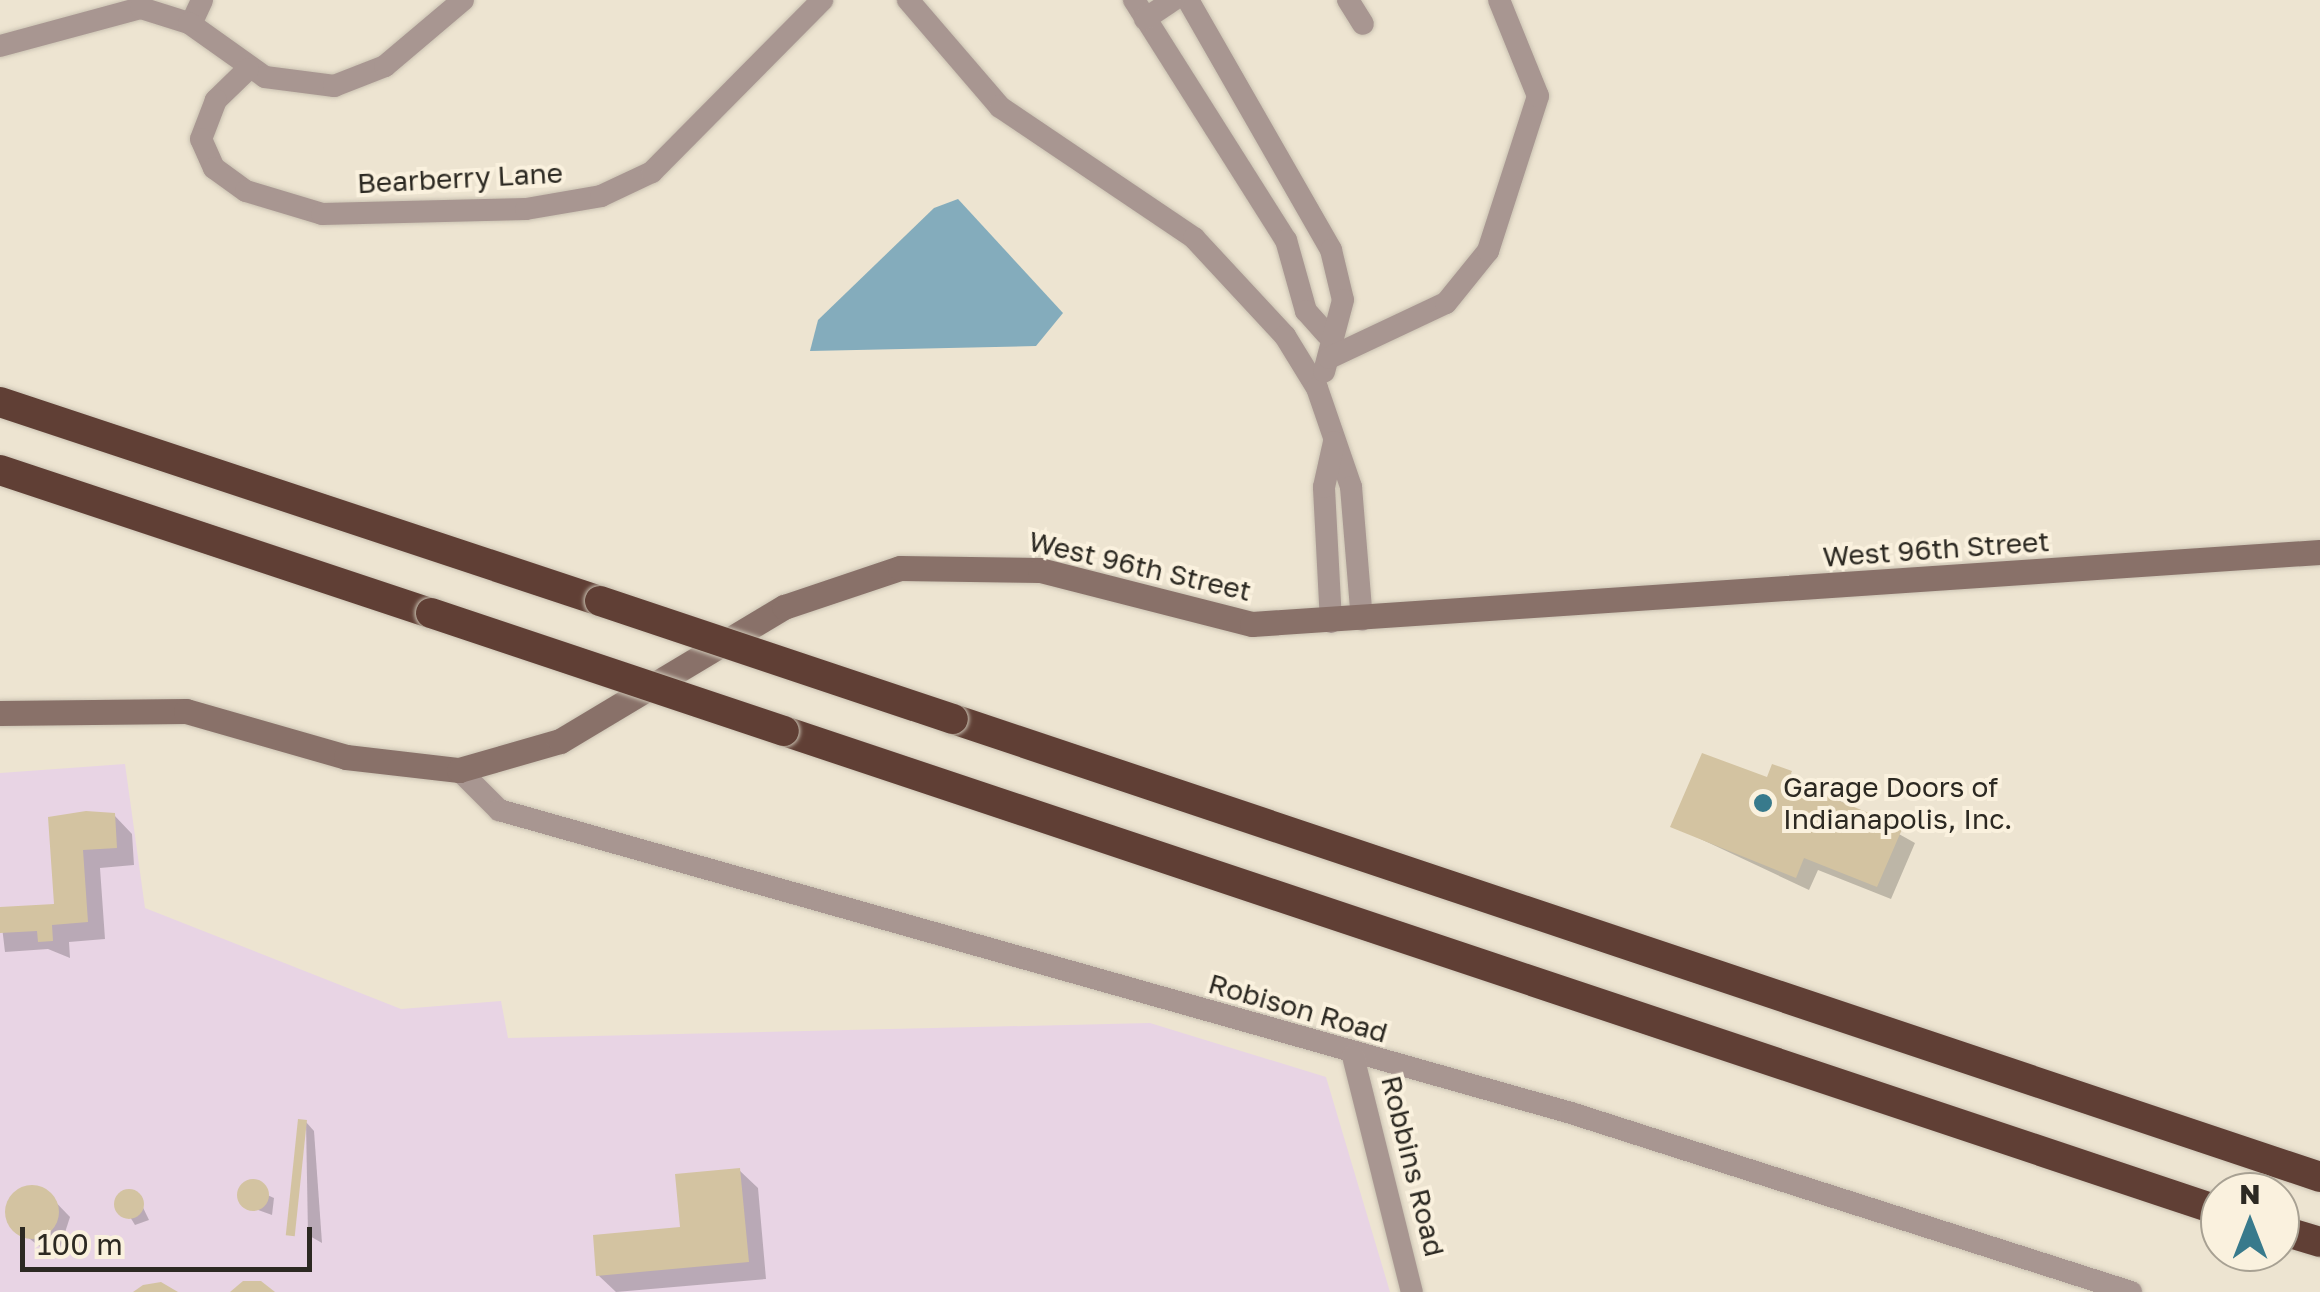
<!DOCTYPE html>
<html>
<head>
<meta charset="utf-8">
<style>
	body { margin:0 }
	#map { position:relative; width:2320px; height:1292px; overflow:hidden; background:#ede4d1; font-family:"Golos Text",sans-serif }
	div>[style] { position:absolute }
	.industrial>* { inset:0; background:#e8d4e4 }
	.water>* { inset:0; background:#84acbc }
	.shadow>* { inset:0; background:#0003 }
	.building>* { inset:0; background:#d3c3a1; transform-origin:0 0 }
	.round { border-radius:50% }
	.roads { filter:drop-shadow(0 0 2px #cac2b2) drop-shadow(0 0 2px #cac2b2) }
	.street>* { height:22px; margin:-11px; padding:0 11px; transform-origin:11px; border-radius:11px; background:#a89691 }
	.secondary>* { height:25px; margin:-12.5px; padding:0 12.5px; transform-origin:12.5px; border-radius:12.5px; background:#897169 }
	.highway>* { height:30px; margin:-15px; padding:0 15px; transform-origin:15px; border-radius:15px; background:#603f35 }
	.bridges { filter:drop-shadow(0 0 2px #cac2b2) drop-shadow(0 0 2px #cac2b2) }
	.highway-bridge>* { height:30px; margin:-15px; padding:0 15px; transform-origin:15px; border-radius:15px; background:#603f35 }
	.dots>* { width:28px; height:28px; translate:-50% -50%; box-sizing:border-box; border:5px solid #faf1de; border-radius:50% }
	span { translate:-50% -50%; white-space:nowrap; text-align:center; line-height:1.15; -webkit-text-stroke:8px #faf1de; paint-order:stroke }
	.street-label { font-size:28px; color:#2c2922 }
	.poi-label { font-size:28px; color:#2c2922 }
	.left { translate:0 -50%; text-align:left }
	.north { position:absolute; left:2200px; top:1172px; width:100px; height:100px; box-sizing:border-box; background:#faf1de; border:2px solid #a8a193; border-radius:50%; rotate:0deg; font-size:28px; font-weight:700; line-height:40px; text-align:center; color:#2c2922 }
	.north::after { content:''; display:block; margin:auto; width:35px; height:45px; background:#387a8c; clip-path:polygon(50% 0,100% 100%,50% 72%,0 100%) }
	.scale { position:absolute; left:20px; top:1227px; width:292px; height:45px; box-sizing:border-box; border:5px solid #2c2922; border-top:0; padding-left:12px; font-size:30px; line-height:35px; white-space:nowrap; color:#2c2922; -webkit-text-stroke:8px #faf1de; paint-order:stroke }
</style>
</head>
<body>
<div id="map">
	<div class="industrial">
		<div style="clip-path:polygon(125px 764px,145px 908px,401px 1009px,501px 1001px,508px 1038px,1150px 1023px,1326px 1077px,1390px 1292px,0 1292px,0 773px)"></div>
	</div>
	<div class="water">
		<div style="clip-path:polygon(958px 199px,1063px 313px,1036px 346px,810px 351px,818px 320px,934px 208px)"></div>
	</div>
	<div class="shadow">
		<div style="clip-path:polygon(1790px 773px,1915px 843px,1891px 899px,1818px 870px,1809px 890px,1673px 826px)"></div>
		<div style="clip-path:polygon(114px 815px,132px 834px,134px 865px,100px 868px,105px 939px,69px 942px,70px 958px,48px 949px,5px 952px,0 910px,56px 907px,51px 819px)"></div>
		<div style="clip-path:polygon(306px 1122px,314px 1131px,322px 1243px,308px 1235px)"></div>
		<div style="clip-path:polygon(739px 1170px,758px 1188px,766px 1279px,616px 1292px,598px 1275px,683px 1229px)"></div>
		<div style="clip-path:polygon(245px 1185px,274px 1198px,272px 1215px,242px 1204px)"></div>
		<div style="clip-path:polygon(21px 1190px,44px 1190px,70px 1217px,60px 1248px,45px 1251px,10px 1223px,10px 1200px)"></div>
		<div style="clip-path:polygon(136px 1193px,149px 1220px,135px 1225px,119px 1199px)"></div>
	</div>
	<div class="building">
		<div style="clip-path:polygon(1702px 753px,1767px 777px,1772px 764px,1792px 771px,1788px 780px,1903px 827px,1877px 887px,1804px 858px,1796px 878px,1670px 827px)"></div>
		<div style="clip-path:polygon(86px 811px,115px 813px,117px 848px,83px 850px,88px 922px,52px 925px,53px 941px,38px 942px,37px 931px,0 933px,0 907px,54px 904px,48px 817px)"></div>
		<div style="left:298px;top:1119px;width:9px;height:117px;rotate:6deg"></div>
		<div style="clip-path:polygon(740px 1168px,749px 1262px,596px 1276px,593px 1235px,680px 1227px,675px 1174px)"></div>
		<div class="round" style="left:237px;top:1179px;width:32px;height:32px"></div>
		<div class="round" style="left:5px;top:1185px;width:54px;height:54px"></div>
		<div class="round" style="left:114px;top:1189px;width:30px;height:30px"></div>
		<div style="clip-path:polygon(243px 1281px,261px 1281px,275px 1292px,230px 1292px)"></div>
		<div style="clip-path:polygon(161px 1282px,178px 1292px,133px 1292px,143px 1285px)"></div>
	</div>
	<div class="roads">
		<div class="street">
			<div style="left:908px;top:0;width:141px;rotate:49.3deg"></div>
			<div style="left:1000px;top:107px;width:234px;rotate:34deg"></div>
			<div style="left:1194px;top:238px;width:134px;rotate:47.1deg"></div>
			<div style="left:1285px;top:336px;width:61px;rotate:58.4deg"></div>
			<div style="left:1317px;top:388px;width:105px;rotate:71deg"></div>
			<div style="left:1351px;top:487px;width:133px;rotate:85.3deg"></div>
			<div style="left:1134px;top:0;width:284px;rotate:57.7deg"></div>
			<div style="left:1286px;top:240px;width:74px;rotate:74.3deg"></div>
			<div style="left:1306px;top:311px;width:31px;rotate:48deg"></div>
			<div style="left:1188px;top:0;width:288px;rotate:60.2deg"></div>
			<div style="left:1331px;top:250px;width:51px;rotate:76.5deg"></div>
			<div style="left:1343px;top:300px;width:74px;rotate:104.8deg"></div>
			<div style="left:1348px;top:0;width:28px;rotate:58deg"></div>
			<div style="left:1145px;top:19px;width:34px;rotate:-34deg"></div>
			<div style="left:191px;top:24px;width:26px;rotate:-65deg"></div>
			<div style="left:0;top:46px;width:146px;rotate:-15.1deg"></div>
			<div style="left:141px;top:8px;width:50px;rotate:17.4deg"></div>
			<div style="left:189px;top:23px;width:93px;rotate:35.4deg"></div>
			<div style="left:265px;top:77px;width:70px;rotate:7.4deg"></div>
			<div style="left:334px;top:86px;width:55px;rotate:-21.4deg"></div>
			<div style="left:385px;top:66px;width:102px;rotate:-40.2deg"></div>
			<div style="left:248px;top:69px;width:45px;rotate:135.9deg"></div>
			<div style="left:216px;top:100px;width:42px;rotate:111deg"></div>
			<div style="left:201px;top:139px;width:32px;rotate:66deg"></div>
			<div style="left:214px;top:168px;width:39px;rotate:36deg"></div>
			<div style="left:246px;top:191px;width:79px;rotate:16.8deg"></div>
			<div style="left:322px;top:214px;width:204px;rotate:-1.4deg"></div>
			<div style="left:526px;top:209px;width:76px;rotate:-9.8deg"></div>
			<div style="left:601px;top:196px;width:56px;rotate:-25.2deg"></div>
			<div style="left:652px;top:172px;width:242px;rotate:-45.3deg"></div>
			<div style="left:1329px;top:358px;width:129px;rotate:-25.2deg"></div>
			<div style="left:1446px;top:303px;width:67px;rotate:-51.1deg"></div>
			<div style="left:1488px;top:251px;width:163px;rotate:-72.1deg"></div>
			<div style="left:1538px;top:96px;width:104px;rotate:-112.1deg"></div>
			<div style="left:1331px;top:622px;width:135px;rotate:-93deg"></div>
			<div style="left:1324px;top:487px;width:46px;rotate:-77.5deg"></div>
			<div style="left:459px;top:770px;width:57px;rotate:45deg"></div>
			<div style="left:499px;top:810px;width:1114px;rotate:15.78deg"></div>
			<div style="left:1571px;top:1113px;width:588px;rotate:17.73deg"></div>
			<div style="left:1353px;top:1056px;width:243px;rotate:76deg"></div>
		</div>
		<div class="secondary">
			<div style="left:0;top:713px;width:186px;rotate:-0.6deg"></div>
			<div style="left:186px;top:711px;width:166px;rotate:16deg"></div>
			<div style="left:346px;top:757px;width:114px;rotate:6.6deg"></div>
			<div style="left:459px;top:770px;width:105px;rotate:-16deg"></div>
			<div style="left:560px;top:741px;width:261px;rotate:-30.9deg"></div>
			<div style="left:784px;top:607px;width:122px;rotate:-18.6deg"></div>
			<div style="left:900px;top:568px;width:140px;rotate:0.8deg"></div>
			<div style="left:1040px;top:570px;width:219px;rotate:14.3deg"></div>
			<div style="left:1252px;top:624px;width:1070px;rotate:-3.86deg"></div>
		</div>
		<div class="highway">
			<div style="left:0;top:402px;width:632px;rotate:18.35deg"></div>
			<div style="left:0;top:470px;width:454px;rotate:18.4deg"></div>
			<div style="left:953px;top:719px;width:1442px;rotate:18.52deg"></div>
			<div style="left:784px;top:731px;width:1514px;rotate:18.48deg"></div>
			<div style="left:2280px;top:1230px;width:42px;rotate:16.7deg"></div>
		</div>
	</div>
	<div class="bridges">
		<div class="highway-bridge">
			<div style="left:600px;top:601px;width:372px;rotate:18.5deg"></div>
			<div style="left:431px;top:613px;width:372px;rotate:18.5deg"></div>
		</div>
	</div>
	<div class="dots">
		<div style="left:1763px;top:803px;background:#387a8c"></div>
	</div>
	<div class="street-label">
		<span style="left:460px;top:178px;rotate:-3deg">Bearberry Lane</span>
		<span style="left:1936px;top:549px;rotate:-4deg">West 96th Street</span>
		<span style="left:1140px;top:566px;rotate:13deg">West 96th Street</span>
		<span style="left:1298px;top:1008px;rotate:16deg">Robison Road</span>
		<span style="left:1413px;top:1166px;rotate:76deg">Robbins Road</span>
	</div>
	<div class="poi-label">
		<span class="left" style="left:1783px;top:803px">Garage Doors of<br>Indianapolis, Inc.</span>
	</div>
	<div class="north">N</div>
	<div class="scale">100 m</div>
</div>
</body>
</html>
